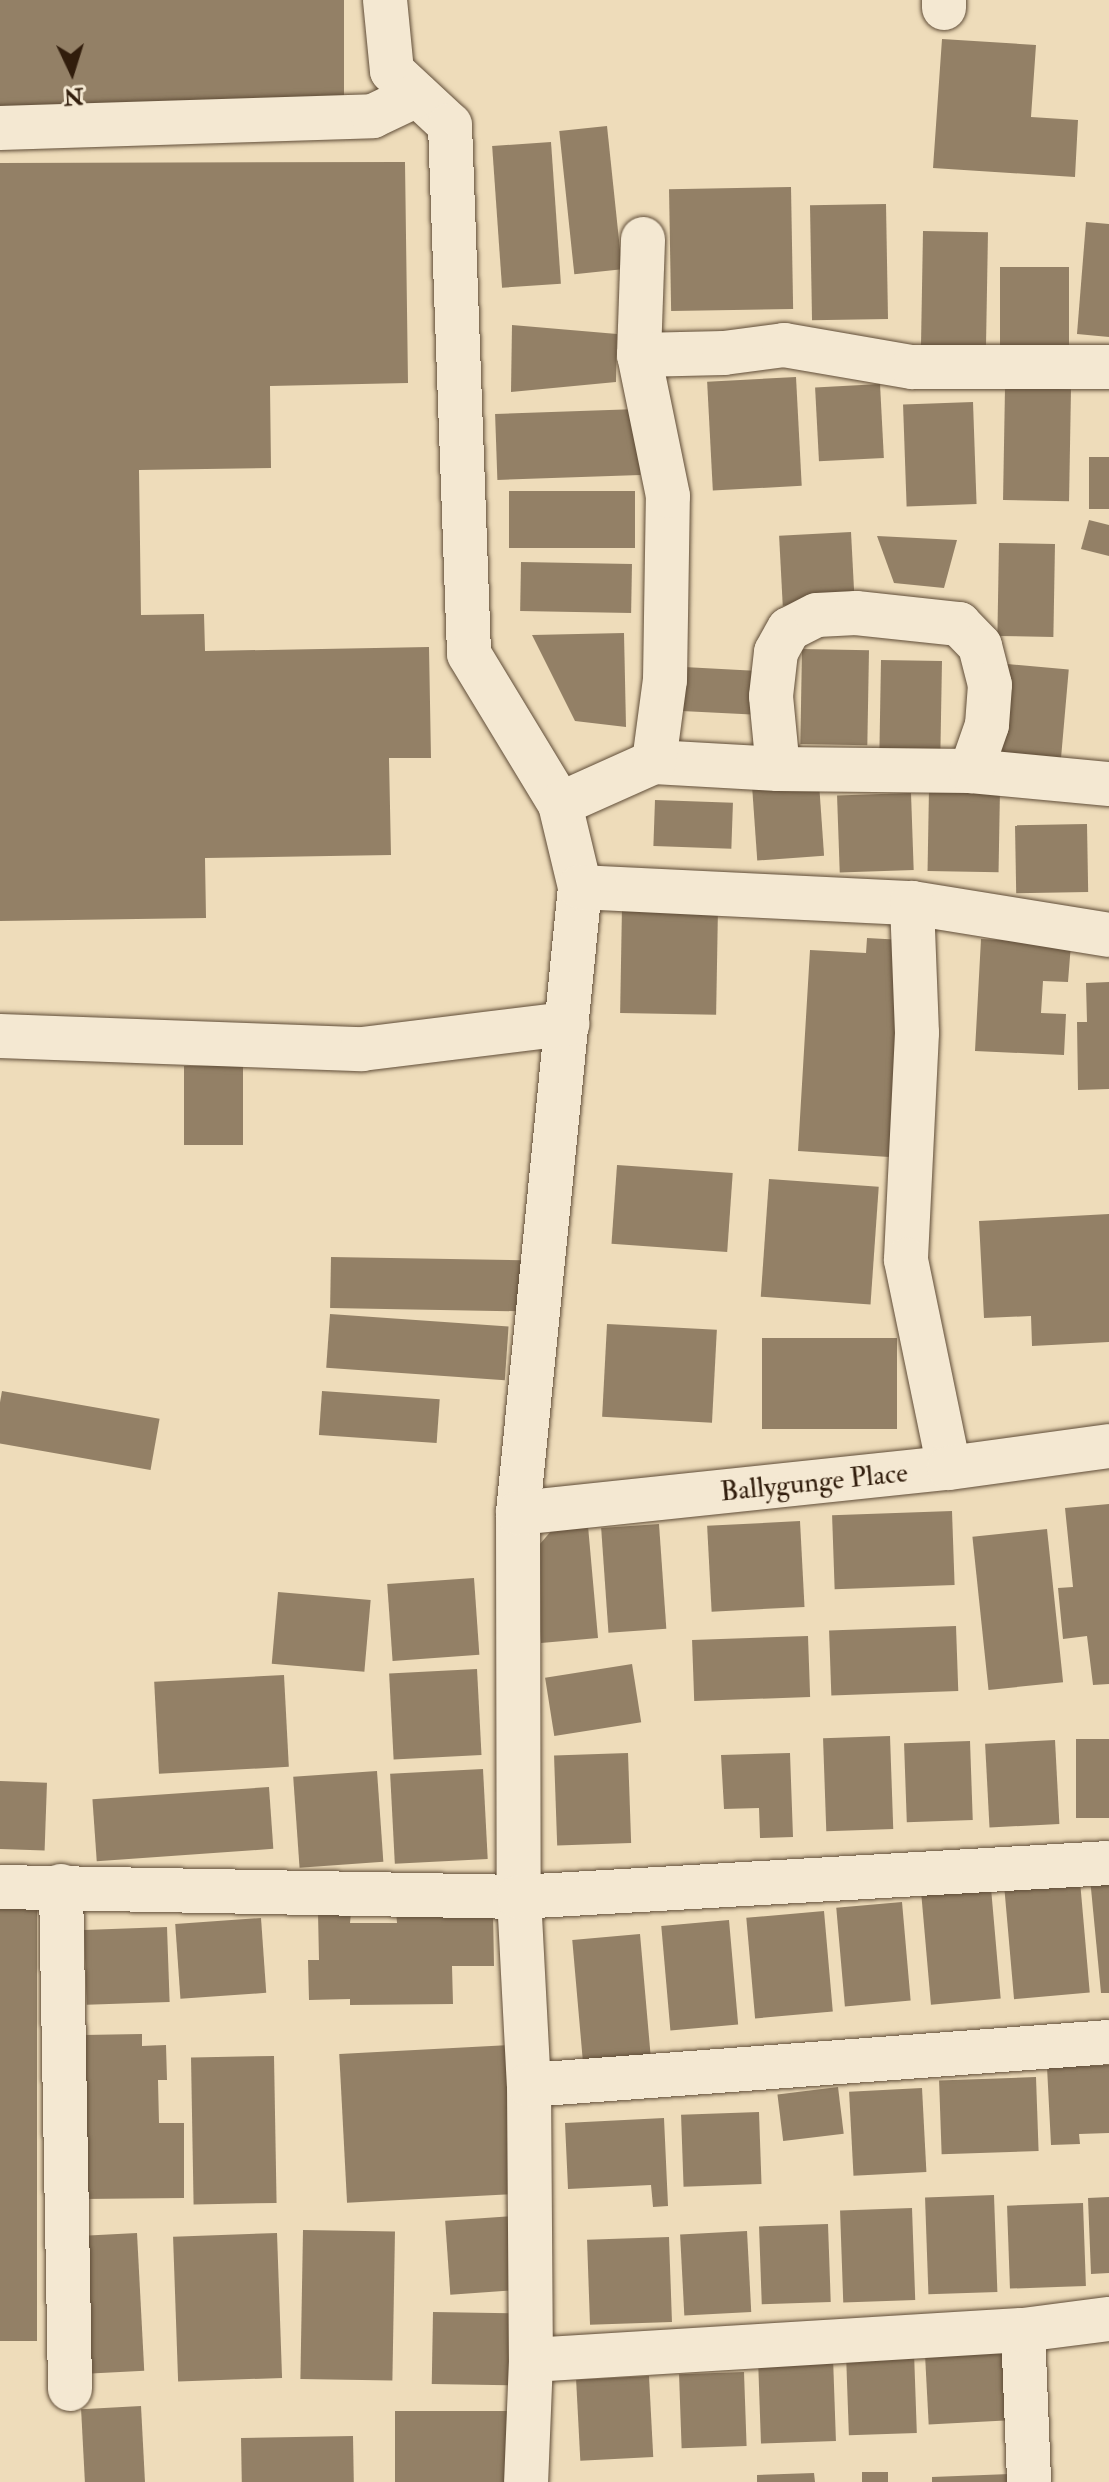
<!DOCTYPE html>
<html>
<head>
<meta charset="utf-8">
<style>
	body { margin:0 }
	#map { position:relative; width:1109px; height:2482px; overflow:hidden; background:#eedcba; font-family:"IM FELL Double Pica",serif }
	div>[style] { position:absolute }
	.building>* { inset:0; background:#938066; transform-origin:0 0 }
	.roads { filter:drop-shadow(0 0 2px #604d38) drop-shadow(0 0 2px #604d38) }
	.minor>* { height:44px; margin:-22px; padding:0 22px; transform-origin:22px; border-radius:22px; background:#f4e8d2 }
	span { translate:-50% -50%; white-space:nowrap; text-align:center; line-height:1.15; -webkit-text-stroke:6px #f4e8d2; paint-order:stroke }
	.street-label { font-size:28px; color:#311d0c }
	.north { position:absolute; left:32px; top:32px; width:80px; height:80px; -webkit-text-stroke:6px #f4e8d2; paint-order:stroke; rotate:176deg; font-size:22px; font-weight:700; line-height:32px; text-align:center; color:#311d0c }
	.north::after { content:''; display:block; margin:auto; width:28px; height:36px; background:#311d0c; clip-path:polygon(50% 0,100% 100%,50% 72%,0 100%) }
</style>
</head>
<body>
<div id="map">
	<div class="building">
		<div style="left:0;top:0;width:344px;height:114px"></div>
		<div style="clip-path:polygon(942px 39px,1036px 45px,1031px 117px,1078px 120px,1075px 177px,933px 168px)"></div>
		<div style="left:607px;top:126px;width:144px;height:48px;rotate:84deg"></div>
		<div style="left:551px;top:142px;width:142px;height:59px;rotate:86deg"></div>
		<div style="clip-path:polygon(405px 162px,408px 383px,270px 386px,271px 468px,139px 470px,141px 615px,204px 614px,205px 651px,429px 647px,431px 758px,389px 758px,391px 855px,205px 858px,206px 918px,0 921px,0 163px)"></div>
		<div style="left:791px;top:187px;width:122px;height:122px;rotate:89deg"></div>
		<div style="left:886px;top:204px;width:115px;height:76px;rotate:89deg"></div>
		<div style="clip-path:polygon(1086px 222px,1109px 224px,1109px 337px,1077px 334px)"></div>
		<div style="left:923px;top:231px;width:65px;height:121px;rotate:1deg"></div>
		<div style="left:1000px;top:267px;width:69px;height:80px"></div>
		<div style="clip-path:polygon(512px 325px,617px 334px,616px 382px,511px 392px)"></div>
		<div style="left:796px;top:377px;width:109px;height:89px;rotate:87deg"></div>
		<div style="left:880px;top:384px;width:74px;height:65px;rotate:87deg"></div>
		<div style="left:1005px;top:388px;width:66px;height:112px;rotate:1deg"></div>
		<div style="left:973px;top:402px;width:102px;height:70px;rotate:88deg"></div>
		<div style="left:638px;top:409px;width:66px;height:143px;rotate:88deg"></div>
		<div style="left:1089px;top:457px;width:20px;height:52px"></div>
		<div style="left:509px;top:491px;width:126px;height:57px"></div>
		<div style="clip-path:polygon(1089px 520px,1109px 525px,1109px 556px,1081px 549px)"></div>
		<div style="left:851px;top:532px;width:70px;height:72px;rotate:87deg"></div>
		<div style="clip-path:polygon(877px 536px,957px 540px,944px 588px,894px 583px)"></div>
		<div style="left:999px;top:543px;width:56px;height:93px;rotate:1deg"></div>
		<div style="left:521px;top:562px;width:111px;height:49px;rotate:1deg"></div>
		<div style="clip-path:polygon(624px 633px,626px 727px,575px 721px,532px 635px)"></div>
		<div style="left:802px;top:649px;width:67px;height:95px;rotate:1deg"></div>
		<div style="left:881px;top:660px;width:61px;height:88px;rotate:1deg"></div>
		<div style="left:1007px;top:664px;width:62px;height:96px;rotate:5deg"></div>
		<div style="left:684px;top:667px;width:70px;height:44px;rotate:3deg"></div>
		<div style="left:819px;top:783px;width:73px;height:67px;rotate:86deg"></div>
		<div style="left:929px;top:788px;width:71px;height:83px;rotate:1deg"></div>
		<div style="left:911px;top:793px;width:77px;height:74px;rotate:88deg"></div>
		<div style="left:655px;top:800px;width:78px;height:46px;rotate:2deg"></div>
		<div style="left:1087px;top:824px;width:68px;height:72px;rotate:89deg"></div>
		<div style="left:622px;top:906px;width:96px;height:107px;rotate:1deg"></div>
		<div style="clip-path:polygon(867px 938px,903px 940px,889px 1157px,798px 1151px,810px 950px,866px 953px)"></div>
		<div style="clip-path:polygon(981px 939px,1071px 944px,1068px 982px,1043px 981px,1041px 1013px,1066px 1014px,1064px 1055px,975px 1051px)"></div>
		<div style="clip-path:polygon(1109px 982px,1109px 1089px,1078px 1090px,1077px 1022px,1087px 1022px,1086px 983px)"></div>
		<div style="left:184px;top:1066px;width:59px;height:79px"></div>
		<div style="left:617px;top:1165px;width:116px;height:79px;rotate:4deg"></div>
		<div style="left:769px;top:1179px;width:110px;height:118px;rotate:4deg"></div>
		<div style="clip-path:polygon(1109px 1214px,1109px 1342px,1032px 1346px,1031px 1316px,984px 1318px,979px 1221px)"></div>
		<div style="left:331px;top:1257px;width:190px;height:51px;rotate:1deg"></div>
		<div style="left:330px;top:1314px;width:179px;height:54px;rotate:4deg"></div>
		<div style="left:607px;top:1324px;width:110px;height:93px;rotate:3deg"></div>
		<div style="left:762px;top:1338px;width:135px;height:91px"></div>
		<div style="left:2px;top:1391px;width:160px;height:52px;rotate:10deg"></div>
		<div style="left:322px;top:1391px;width:118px;height:44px;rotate:4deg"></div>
		<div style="clip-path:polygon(1109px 1504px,1109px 1684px,1093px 1685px,1087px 1636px,1063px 1639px,1058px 1588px,1073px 1587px,1065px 1508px)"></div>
		<div style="left:952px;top:1511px;width:74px;height:120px;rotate:88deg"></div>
		<div style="left:800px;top:1521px;width:86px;height:93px;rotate:87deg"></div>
		<div style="left:659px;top:1524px;width:105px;height:58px;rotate:86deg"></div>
		<div style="clip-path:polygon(588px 1526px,598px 1638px,541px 1643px,533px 1552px,552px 1530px)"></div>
		<div style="left:1047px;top:1529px;width:154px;height:75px;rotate:84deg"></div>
		<div style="left:474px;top:1578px;width:77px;height:87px;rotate:86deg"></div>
		<div style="left:278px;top:1592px;width:93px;height:72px;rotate:5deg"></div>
		<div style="left:956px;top:1626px;width:65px;height:127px;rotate:88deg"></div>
		<div style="left:808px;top:1636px;width:61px;height:116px;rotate:88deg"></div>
		<div style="left:632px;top:1664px;width:59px;height:88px;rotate:81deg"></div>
		<div style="left:477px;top:1669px;width:86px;height:88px;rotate:87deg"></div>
		<div style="left:284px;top:1675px;width:92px;height:130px;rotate:87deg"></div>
		<div style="left:890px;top:1736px;width:93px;height:67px;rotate:88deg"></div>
		<div style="left:1109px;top:1739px;width:79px;height:33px;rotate:90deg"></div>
		<div style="left:1055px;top:1740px;width:84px;height:70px;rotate:87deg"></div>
		<div style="left:970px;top:1741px;width:79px;height:66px;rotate:88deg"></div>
		<div style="left:628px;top:1753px;width:90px;height:74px;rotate:88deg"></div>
		<div style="clip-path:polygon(790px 1753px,793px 1837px,760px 1838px,759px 1808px,724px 1809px,721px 1755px)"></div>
		<div style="left:483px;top:1769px;width:90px;height:93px;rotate:87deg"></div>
		<div style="left:377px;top:1771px;width:91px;height:84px;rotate:86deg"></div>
		<div style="left:0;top:1781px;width:47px;height:68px;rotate:2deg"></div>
		<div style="left:269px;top:1787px;width:62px;height:177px;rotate:86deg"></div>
		<div style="clip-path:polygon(1109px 1876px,1109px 1993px,1101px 1993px,1090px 1878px)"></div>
		<div style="left:1080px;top:1881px;width:112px;height:76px;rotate:85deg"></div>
		<div style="left:991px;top:1888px;width:111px;height:70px;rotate:85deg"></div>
		<div style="left:902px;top:1902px;width:99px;height:66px;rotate:85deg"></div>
		<div style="left:0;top:1903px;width:37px;height:438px"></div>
		<div style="clip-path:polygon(493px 1910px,494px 1966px,452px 1966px,453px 2004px,350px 2005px,350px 1999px,309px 2000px,308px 1960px,319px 1960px,318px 1913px,351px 1913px,350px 1923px,397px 1923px,396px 1911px)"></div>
		<div style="left:824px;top:1911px;width:101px;height:78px;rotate:85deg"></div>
		<div style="left:261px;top:1918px;width:75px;height:86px;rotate:86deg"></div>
		<div style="left:729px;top:1920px;width:105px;height:68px;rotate:85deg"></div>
		<div style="left:167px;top:1927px;width:75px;height:83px;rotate:88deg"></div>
		<div style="left:640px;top:1934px;width:122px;height:68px;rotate:85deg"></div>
		<div style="clip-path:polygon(142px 2034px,142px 2046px,166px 2045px,167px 2080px,158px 2080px,159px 2123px,184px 2123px,184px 2198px,84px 2199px,83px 2035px)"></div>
		<div style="left:511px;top:2045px;width:149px;height:172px;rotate:87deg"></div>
		<div style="left:274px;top:2056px;width:147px;height:83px;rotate:89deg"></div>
		<div style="clip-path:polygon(1109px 2065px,1109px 2133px,1079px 2134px,1080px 2144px,1051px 2145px,1047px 2067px)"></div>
		<div style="left:1036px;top:2077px;width:74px;height:97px;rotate:88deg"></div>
		<div style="left:838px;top:2087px;width:47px;height:61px;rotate:83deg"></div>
		<div style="left:922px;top:2088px;width:84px;height:73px;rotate:87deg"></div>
		<div style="left:759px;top:2112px;width:72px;height:78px;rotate:88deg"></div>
		<div style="clip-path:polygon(664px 2118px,668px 2206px,653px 2207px,651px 2185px,568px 2189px,565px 2123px)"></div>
		<div style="left:994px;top:2195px;width:97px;height:69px;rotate:88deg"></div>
		<div style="clip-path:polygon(1109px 2197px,1109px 2273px,1091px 2274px,1088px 2198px)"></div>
		<div style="left:1083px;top:2203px;width:83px;height:76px;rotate:88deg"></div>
		<div style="left:912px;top:2208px;width:92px;height:72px;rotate:88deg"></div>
		<div style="left:514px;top:2216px;width:74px;height:69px;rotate:86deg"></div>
		<div style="left:828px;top:2224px;width:78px;height:69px;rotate:88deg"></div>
		<div style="left:303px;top:2230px;width:92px;height:149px;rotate:1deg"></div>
		<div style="left:747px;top:2231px;width:81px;height:67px;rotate:87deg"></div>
		<div style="left:137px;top:2233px;width:138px;height:58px;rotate:87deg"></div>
		<div style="left:277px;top:2233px;width:145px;height:104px;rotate:88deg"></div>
		<div style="left:669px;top:2237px;width:85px;height:82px;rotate:88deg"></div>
		<div style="left:433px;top:2312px;width:77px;height:72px;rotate:1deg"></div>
		<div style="left:914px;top:2352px;width:81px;height:68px;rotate:88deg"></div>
		<div style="left:1011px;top:2352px;width:68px;height:86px;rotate:87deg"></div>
		<div style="left:833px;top:2357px;width:84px;height:75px;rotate:88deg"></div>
		<div style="left:744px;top:2372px;width:74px;height:65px;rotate:88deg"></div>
		<div style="left:649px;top:2376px;width:81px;height:73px;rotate:87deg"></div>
		<div style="left:141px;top:2406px;width:76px;height:60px;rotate:87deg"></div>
		<div style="left:395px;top:2411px;width:116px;height:71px"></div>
		<div style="left:353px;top:2436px;width:46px;height:112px;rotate:89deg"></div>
		<div style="left:888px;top:2472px;width:10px;height:26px;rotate:90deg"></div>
		<div style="clip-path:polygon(814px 2473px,815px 2482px,757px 2482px,757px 2475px)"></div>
		<div style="clip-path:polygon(1010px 2474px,1010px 2482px,932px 2482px,932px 2477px)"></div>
	</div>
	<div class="roads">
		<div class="minor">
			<div style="left:385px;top:0;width:71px;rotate:84.4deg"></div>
			<div style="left:392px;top:71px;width:79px;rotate:43deg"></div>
			<div style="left:450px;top:125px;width:529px;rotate:87.94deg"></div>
			<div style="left:469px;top:654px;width:175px;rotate:58.8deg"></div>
			<div style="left:560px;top:804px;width:85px;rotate:76.5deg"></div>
			<div style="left:580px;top:887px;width:629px;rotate:95.66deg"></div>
			<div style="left:518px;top:1513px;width:384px;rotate:89.9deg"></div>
			<div style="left:519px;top:1897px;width:188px;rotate:87deg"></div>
			<div style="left:529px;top:2085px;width:275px;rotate:89.6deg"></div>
			<div style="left:531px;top:2360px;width:122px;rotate:92.3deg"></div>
			<div style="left:944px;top:0;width:8px;rotate:90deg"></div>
			<div style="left:0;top:128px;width:373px;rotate:-1.8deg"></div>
			<div style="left:373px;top:116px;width:49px;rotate:-25.5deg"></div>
			<div style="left:639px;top:355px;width:116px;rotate:-88deg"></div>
			<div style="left:654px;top:762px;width:124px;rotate:3.2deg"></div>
			<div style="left:778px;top:769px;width:193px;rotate:0.6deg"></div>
			<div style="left:971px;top:771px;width:139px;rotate:5.4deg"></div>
			<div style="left:778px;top:769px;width:73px;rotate:-95.5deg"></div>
			<div style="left:771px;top:696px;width:44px;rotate:-83.5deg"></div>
			<div style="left:776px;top:652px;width:26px;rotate:-61deg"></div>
			<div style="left:789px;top:629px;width:31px;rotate:-27deg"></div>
			<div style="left:817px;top:615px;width:39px;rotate:-3deg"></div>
			<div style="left:856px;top:613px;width:104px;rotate:6.1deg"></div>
			<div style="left:959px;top:624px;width:30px;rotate:46deg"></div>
			<div style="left:980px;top:646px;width:40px;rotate:75.6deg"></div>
			<div style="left:990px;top:685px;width:40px;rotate:94.3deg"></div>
			<div style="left:987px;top:725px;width:49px;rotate:109.2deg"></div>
			<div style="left:560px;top:804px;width:103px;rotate:-24.1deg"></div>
			<div style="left:654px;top:762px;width:83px;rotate:-82.4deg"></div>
			<div style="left:665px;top:680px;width:184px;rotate:-89.1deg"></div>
			<div style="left:668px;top:496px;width:144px;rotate:-101.6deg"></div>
			<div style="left:639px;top:355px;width:85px;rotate:-1.3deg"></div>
			<div style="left:724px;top:353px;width:61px;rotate:-7.6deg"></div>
			<div style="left:784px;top:345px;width:130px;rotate:9.8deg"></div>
			<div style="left:912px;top:367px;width:197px"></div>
			<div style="left:580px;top:887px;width:332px;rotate:2.8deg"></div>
			<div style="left:912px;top:903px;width:200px;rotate:9.2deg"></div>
			<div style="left:912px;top:903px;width:130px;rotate:87.8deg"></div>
			<div style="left:917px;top:1033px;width:227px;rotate:92.8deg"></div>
			<div style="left:906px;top:1260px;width:212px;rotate:78.3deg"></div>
			<div style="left:0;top:1036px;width:362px;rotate:2.1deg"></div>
			<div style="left:362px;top:1049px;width:207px;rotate:-7deg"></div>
			<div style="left:518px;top:1513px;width:433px;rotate:-6deg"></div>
			<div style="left:949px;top:1468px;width:162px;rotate:-7.8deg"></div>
			<div style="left:61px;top:1886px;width:503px;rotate:88.97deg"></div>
			<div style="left:0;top:1887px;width:519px;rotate:1.1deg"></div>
			<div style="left:519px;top:1897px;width:591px;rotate:-3.3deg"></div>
			<div style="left:529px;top:2085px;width:582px;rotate:-4.24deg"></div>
			<div style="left:1023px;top:2330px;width:152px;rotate:87.7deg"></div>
			<div style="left:531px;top:2360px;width:493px;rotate:-3.5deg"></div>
			<div style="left:1023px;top:2330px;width:87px;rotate:-7.3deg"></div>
		</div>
	</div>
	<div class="street-label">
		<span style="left:814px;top:1483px;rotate:-6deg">Ballygunge Place</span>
	</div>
	<div class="north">N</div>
</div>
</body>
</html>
